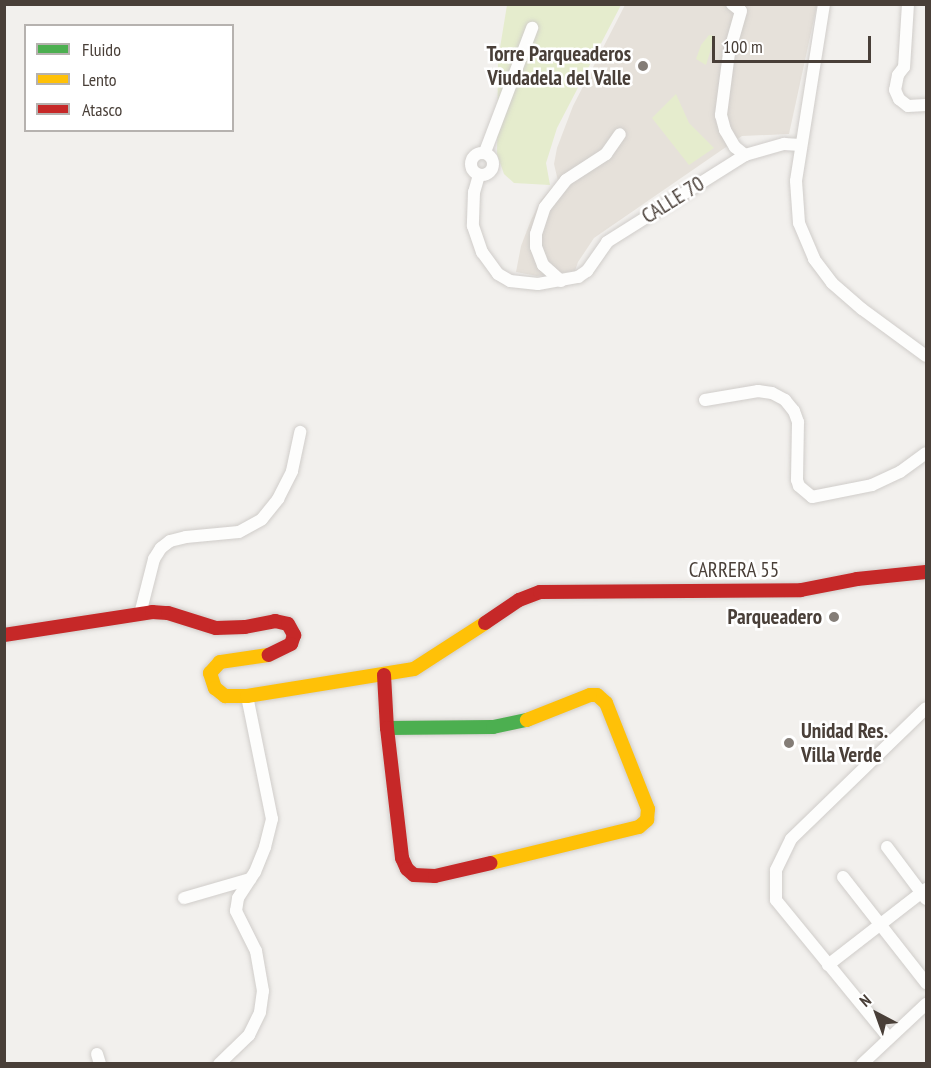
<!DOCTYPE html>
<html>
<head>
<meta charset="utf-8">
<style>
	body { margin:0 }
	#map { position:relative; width:931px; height:1068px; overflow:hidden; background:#f2f0ed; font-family:"PT Sans Narrow",sans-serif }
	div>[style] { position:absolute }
	.residential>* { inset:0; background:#e6e1da }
	.green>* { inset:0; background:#e5eccd }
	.roads { filter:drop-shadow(0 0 2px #d0cdca) drop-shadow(0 0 2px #d0cdca) }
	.street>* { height:12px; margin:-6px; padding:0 6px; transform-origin:6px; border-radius:6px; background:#fdfdfc }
	.street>.ring { margin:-6px; padding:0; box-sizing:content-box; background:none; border:12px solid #fdfdfc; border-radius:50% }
	.fast>* { height:14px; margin:-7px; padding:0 7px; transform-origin:7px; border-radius:7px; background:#4caf50 }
	.slow>* { height:14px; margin:-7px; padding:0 7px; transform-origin:7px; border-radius:7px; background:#ffc107 }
	.jam>* { height:14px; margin:-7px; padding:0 7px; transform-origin:7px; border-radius:7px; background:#c62828 }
	.dots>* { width:16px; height:16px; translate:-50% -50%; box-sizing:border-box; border:3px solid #fff; border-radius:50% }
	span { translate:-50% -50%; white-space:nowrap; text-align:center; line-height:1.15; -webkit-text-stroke:5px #fff; paint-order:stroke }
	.poi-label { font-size:21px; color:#493f38; font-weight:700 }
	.right { translate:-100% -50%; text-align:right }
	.left { translate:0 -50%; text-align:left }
	.street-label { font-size:21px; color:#493f38 }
	.frame { position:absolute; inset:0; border:6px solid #493f38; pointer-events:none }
	.legend { position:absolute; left:24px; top:24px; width:210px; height:108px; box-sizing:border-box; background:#fff; border:2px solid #b6b2af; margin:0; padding:8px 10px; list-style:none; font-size:18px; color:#493f38 }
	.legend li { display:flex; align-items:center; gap:12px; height:30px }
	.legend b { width:30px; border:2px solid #b6b2af }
	.north { position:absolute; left:847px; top:984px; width:60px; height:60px; -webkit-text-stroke:4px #fff; paint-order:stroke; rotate:319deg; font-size:16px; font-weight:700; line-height:24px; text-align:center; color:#493f38 }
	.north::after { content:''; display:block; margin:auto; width:21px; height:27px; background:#493f38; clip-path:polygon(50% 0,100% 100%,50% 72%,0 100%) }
	.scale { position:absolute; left:712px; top:36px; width:159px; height:27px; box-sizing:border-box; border:3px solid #493f38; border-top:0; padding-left:8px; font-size:18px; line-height:21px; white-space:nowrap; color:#493f38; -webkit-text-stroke:4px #fff; paint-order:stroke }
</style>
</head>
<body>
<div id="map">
	<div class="residential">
		<div style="clip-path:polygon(625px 5px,817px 5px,789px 134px,742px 136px,594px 238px,578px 262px,575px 271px,537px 276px,516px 272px,521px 246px,531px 220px,541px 200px,558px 181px,554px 164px,557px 148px,573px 106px)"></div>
	</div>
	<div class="green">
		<div style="clip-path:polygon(507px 5px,621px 5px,557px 128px,546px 163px,550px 185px,514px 183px,504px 174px,497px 154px,498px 60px)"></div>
		<div style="clip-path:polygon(709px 35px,715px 36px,706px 65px,696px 59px,701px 45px)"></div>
		<div style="clip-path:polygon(676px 94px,689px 123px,714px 148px,689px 165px,652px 118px)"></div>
	</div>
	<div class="roads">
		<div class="street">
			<div style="left:732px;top:4px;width:11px;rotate:38deg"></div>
			<div style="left:741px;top:11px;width:44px;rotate:105.9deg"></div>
			<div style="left:729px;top:53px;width:63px;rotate:97.4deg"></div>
			<div style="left:721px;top:115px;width:16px;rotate:75deg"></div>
			<div style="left:725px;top:130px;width:20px;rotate:60deg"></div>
			<div style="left:735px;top:147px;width:13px;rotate:39deg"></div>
			<div style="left:824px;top:4px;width:179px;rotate:99deg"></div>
			<div style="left:796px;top:181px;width:42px;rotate:85.9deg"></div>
			<div style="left:799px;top:223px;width:39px;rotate:67deg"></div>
			<div style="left:814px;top:259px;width:30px;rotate:53deg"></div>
			<div style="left:832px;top:283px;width:40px;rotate:41deg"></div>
			<div style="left:862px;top:309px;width:79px;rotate:36.3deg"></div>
			<div style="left:908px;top:4px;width:63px;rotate:93.6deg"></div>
			<div style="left:904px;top:67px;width:10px;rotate:127deg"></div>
			<div style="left:898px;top:75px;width:15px;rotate:101deg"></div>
			<div style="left:895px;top:90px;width:10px;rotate:66deg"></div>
			<div style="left:899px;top:99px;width:11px;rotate:38deg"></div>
			<div style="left:908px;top:106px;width:18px;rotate:-3deg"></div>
			<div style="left:485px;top:152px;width:133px;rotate:-69.2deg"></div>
			<div class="ring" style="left:471px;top:153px;width:10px;height:10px"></div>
			<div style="left:479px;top:175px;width:18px;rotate:106deg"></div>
			<div style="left:474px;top:192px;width:34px;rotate:92deg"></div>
			<div style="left:473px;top:226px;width:28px;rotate:71deg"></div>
			<div style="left:482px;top:252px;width:27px;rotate:54deg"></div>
			<div style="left:498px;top:274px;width:14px;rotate:30deg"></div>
			<div style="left:510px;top:281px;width:28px;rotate:6deg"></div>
			<div style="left:538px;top:284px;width:41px;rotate:-9.9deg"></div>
			<div style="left:578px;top:277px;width:11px;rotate:-34deg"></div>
			<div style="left:587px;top:271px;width:35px;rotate:-55deg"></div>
			<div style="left:607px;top:242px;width:163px;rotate:-32.2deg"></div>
			<div style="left:745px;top:155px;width:41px;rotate:-15.8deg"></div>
			<div style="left:784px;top:144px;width:17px;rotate:3deg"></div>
			<div style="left:561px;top:281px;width:24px;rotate:-138deg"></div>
			<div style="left:543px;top:265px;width:19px;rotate:-111deg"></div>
			<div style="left:536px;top:247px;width:13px;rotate:-90deg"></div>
			<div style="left:536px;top:234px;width:28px;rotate:-72deg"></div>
			<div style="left:545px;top:207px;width:34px;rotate:-52deg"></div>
			<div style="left:566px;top:180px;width:48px;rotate:-33deg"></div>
			<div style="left:606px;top:154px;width:24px;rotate:-55deg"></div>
			<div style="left:705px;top:400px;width:54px;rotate:-9.6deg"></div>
			<div style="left:758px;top:391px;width:14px;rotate:8deg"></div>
			<div style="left:772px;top:393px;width:15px;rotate:28deg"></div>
			<div style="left:785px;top:400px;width:14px;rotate:51deg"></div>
			<div style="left:794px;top:411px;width:12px;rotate:70deg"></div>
			<div style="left:798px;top:422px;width:58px;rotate:91deg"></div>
			<div style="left:797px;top:480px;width:6px;rotate:72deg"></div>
			<div style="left:799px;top:486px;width:17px;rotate:40deg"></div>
			<div style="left:812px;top:497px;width:61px;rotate:-11.3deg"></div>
			<div style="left:872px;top:485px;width:31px;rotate:-25deg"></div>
			<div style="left:900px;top:472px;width:32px;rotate:-36deg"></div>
			<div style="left:140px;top:614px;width:57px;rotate:-75.7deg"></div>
			<div style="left:154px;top:559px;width:13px;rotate:-58deg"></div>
			<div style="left:161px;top:548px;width:11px;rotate:-38deg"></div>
			<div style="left:170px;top:541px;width:16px;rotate:-14deg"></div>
			<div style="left:186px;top:537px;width:53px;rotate:-5.4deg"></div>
			<div style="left:239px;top:532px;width:26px;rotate:-29deg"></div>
			<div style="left:262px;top:519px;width:26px;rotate:-51deg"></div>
			<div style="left:278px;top:499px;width:31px;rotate:-63deg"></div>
			<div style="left:292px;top:471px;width:40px;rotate:-78deg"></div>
			<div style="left:887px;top:847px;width:65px;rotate:53.1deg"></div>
			<div style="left:843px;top:877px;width:135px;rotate:51.9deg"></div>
			<div style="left:184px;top:898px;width:69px;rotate:-16.1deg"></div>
			<div style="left:828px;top:965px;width:124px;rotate:-37.8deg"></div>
			<div style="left:888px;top:1037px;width:177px;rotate:-129.3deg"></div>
			<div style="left:776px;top:900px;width:30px;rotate:-90deg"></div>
			<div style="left:776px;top:870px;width:34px;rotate:-64deg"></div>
			<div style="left:791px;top:839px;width:188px;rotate:-44.1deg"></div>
			<div style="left:97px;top:1054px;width:10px;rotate:73deg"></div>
			<div style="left:219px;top:1064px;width:42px;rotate:-44deg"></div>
			<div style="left:249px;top:1035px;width:25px;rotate:-64deg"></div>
			<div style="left:260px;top:1012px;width:21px;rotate:-82deg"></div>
			<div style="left:263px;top:991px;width:41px;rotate:-99.9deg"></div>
			<div style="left:256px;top:951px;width:45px;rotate:-116.6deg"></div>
			<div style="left:236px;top:911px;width:13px;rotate:-81deg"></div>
			<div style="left:238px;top:898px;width:31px;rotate:-57deg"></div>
			<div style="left:255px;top:872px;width:27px;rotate:-68deg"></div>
			<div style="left:265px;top:847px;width:29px;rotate:-76deg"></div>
			<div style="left:272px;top:819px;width:126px;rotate:-101.5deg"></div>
			<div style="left:862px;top:1064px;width:88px;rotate:-43.2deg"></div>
		</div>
		<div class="fast">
			<div style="left:387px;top:728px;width:106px;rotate:-0.5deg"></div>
			<div style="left:493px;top:727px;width:35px;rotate:-12deg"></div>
		</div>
		<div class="slow">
			<div style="left:268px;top:655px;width:49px;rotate:171.7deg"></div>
			<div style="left:220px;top:662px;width:15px;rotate:132deg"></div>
			<div style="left:210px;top:673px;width:16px;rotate:72deg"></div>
			<div style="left:215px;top:688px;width:13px;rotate:39deg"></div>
			<div style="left:225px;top:696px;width:22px"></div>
			<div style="left:247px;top:696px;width:169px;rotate:-9.2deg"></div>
			<div style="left:414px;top:669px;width:85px;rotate:-32.9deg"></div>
			<div style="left:491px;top:863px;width:152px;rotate:-13.7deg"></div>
			<div style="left:639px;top:827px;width:11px;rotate:-41deg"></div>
			<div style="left:647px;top:820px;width:11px;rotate:-85deg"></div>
			<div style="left:648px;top:809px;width:114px;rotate:-111.6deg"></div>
			<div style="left:606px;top:703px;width:12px;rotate:-138deg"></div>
			<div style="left:597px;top:695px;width:7px;rotate:180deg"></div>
			<div style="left:590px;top:695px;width:68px;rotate:158.4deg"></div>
		</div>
		<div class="jam">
			<div style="left:485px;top:623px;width:41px;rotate:-34.1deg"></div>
			<div style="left:519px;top:600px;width:22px;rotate:-21deg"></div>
			<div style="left:540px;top:592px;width:261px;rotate:-0.4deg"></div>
			<div style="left:801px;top:590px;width:57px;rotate:-11.1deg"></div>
			<div style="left:857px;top:579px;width:69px;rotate:-5.8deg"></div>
			<div style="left:4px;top:635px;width:150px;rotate:-8.8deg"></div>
			<div style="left:152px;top:612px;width:16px;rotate:4deg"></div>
			<div style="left:168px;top:613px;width:50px;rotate:17.4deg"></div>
			<div style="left:216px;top:628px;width:29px;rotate:-2deg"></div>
			<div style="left:245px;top:627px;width:31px;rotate:-11deg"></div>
			<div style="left:275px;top:621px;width:13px;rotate:13deg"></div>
			<div style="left:288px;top:624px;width:13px;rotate:61deg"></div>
			<div style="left:294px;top:635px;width:9px;rotate:108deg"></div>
			<div style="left:291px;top:644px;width:25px;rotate:154deg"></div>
			<div style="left:384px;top:675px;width:53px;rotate:86.8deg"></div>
			<div style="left:387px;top:728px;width:131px;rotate:83.4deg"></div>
			<div style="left:402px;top:858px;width:12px;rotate:66deg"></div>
			<div style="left:407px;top:869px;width:9px;rotate:41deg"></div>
			<div style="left:414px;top:875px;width:21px;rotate:3deg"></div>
			<div style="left:435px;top:876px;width:57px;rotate:-13.1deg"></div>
		</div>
	</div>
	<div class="dots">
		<div style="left:643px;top:66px;background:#847d77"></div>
		<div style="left:834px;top:617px;background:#847d77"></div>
		<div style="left:789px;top:743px;background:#847d77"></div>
	</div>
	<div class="poi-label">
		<span class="right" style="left:631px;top:66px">Torre Parqueaderos<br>Viudadela del Valle</span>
		<span class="right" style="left:822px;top:617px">Parqueadero</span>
		<span class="left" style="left:801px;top:743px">Unidad Res.<br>Villa Verde</span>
	</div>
	<div class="street-label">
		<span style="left:673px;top:200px;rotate:-32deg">CALLE 70</span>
		<span style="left:734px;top:570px">CARRERA 55</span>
	</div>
	<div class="frame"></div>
	<ul class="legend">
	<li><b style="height:8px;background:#4caf50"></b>Fluido</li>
	<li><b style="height:8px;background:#ffc107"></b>Lento</li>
	<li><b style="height:8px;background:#c62828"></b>Atasco</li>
	</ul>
	<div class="north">N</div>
	<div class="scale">100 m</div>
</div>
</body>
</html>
